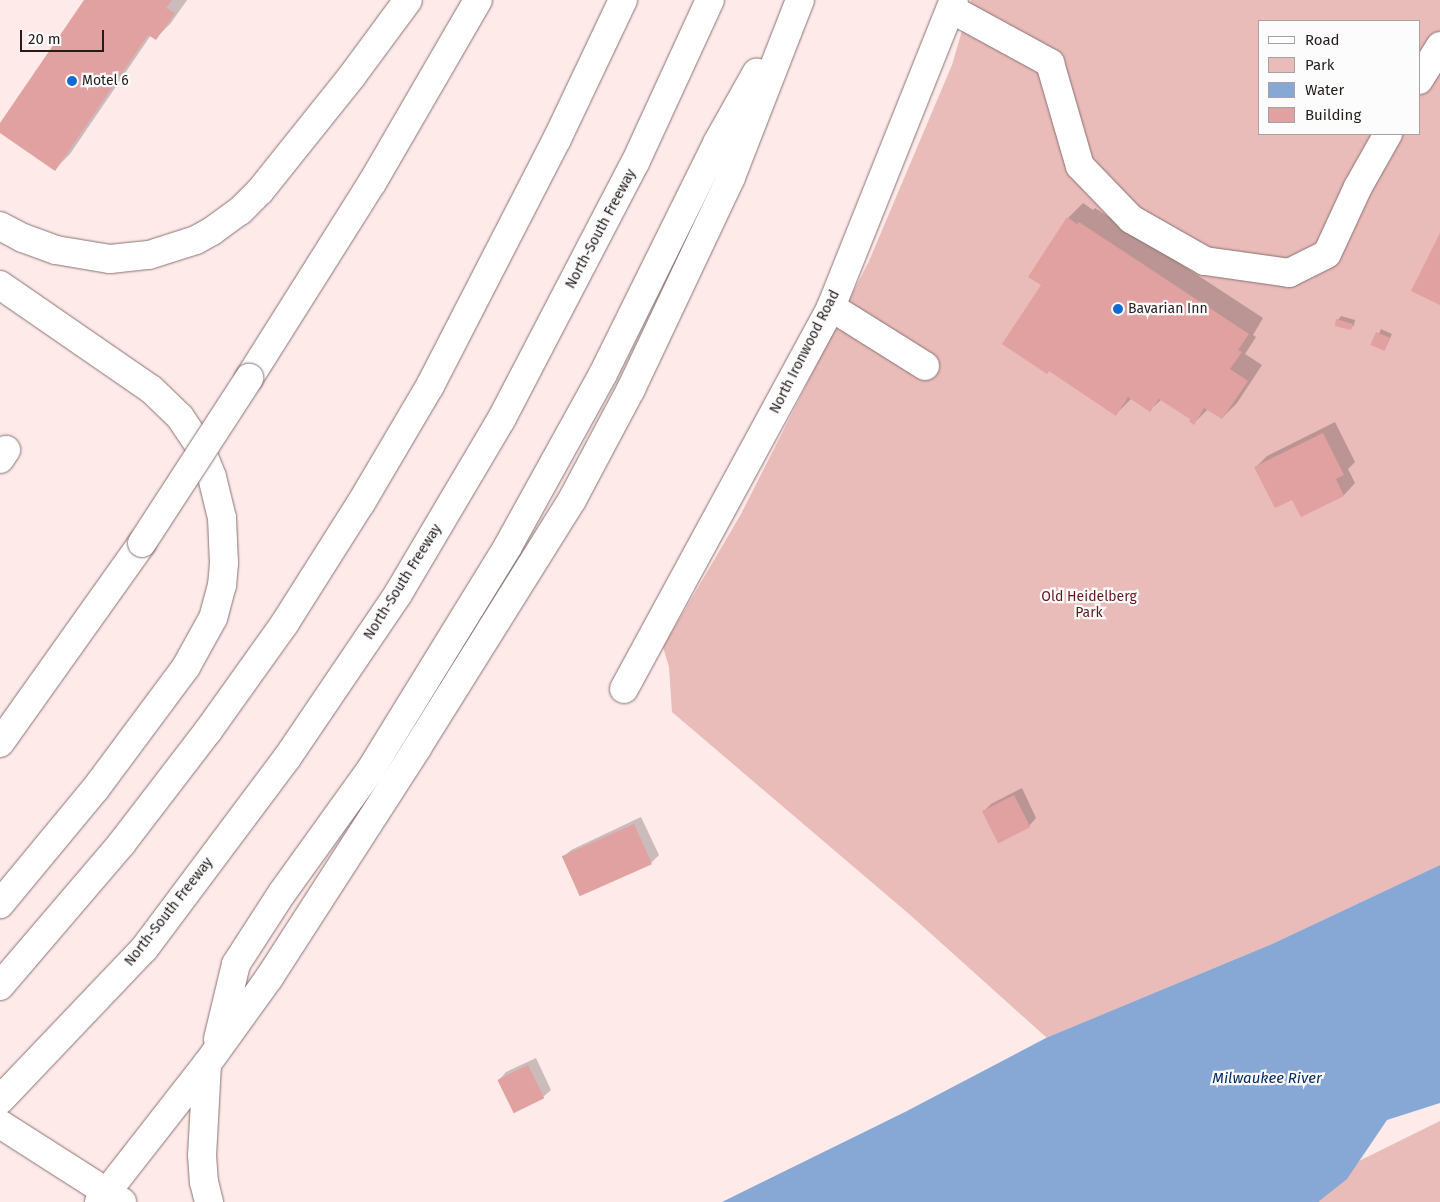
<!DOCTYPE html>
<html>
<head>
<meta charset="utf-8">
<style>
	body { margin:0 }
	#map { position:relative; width:1440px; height:1202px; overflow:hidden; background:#feeae9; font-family:"Fira Sans",sans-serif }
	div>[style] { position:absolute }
	.green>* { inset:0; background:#e9bbb9 }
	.water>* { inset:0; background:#87a7d4 }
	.shadow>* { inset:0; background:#0003; transform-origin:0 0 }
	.building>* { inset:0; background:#e0a1a0; transform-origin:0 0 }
	.roads { filter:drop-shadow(0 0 1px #887272) drop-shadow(0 0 1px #887272) }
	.minor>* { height:28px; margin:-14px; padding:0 14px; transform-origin:14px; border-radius:14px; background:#fff }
	.major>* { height:28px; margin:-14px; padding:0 14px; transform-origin:14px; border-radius:14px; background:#fff }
	.highway>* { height:28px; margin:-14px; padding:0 14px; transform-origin:14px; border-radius:14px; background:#fff }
	.bridges { filter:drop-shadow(0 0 1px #887272) drop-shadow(0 0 1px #887272) }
	.highway-bridge>* { height:28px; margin:-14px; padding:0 14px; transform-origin:14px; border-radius:14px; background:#fff }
	.dots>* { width:14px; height:14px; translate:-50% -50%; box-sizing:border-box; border:2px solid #fcfcfc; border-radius:50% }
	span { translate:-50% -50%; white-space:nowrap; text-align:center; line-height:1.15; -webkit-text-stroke:4.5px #fcfcfc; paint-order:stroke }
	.poi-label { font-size:14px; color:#241c1b }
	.left { translate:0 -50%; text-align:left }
	.street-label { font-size:14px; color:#241c1b }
	.park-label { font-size:14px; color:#62181f }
	.water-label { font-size:15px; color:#022d63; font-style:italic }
	.legend { position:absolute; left:1258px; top:20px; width:162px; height:115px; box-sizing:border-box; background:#fcfcfc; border:1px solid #a6a2a2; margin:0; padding:6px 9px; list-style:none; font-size:15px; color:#241c1b }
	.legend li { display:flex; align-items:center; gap:10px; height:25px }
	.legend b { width:25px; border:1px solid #a6a2a2 }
	.scale { position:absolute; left:20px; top:30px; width:84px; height:22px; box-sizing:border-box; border:2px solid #241c1b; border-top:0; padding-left:6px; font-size:15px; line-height:18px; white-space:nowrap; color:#241c1b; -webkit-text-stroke:4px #fcfcfc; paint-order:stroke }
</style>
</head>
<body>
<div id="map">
	<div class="green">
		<div style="clip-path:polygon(evenodd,971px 0,1440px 0,1440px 865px,1272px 944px,1047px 1038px,909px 914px,672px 712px,669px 667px,663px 647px,741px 514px,869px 261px,952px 65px,971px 0,1259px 21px,1419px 21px,1419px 134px,1259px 134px,1259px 21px)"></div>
		<div style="clip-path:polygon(1440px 1121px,1440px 1202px,1276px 1202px)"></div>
	</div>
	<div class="water">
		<div style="clip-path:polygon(1440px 865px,1440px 1103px,1387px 1120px,1347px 1179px,1318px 1202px,722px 1202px,905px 1112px,1046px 1038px,1272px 944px)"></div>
	</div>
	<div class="shadow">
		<div style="clip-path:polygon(86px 0,187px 0,171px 23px,156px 38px,151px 35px,70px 154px,55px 169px,0 131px,0 125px)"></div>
		<div style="clip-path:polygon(1083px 203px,1093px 210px,1095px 208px,1263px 318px,1253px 335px,1256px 337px,1245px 354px,1262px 365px,1237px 403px,1222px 418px,1208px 409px,1194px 423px,1192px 419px,1162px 399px,1150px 410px,1132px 398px,1116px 414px,1042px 285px,1068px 218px)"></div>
		<div style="clip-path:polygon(1341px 316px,1355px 320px,1354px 325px,1350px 329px,1338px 320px)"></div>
		<div style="left:1381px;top:329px;width:12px;height:18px;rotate:24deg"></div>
		<div style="clip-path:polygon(1335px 422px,1355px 462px,1348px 469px,1355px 483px,1344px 495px,1302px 515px,1293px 498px,1256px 467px,1267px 456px)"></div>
		<div style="clip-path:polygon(1022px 788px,1036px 818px,1029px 826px,983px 812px,991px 804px)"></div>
		<div style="clip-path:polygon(641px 817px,659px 855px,651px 863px,563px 857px,571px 850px)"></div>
		<div style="clip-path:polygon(536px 1058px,551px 1090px,543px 1097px,499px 1080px,506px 1072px)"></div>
	</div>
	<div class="building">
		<div style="clip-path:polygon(84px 0,172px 0,166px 8px,175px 13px,156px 40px,148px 35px,55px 171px,0 133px,0 123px)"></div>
		<div style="clip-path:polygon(1067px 217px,1077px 224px,1079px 222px,1249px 334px,1238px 350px,1242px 352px,1230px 369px,1248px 381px,1222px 419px,1204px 408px,1194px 425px,1189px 421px,1190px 419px,1159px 399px,1150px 412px,1128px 397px,1116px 416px,1049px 371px,1047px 374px,1002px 344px,1041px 285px,1028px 277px)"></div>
		<div style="clip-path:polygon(1440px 233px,1440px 305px,1411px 291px)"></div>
		<div style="clip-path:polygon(1336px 319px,1353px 324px,1351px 330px,1335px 326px)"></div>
		<div style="left:1376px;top:332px;width:15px;height:14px;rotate:23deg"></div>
		<div style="clip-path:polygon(1323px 433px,1344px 475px,1336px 479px,1344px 496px,1301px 517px,1292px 500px,1275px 508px,1254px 467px)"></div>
		<div style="left:1014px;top:795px;width:36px;height:36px;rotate:63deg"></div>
		<div style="left:634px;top:824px;width:44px;height:79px;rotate:66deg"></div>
		<div style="left:528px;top:1065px;width:37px;height:34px;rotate:64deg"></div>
	</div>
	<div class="roads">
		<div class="minor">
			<div style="left:951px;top:9px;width:113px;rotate:28.6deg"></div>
			<div style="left:1050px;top:63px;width:107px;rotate:73.8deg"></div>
			<div style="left:1080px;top:166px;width:74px;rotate:46.1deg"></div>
			<div style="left:1131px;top:219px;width:85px;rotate:29.6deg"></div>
			<div style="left:1205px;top:261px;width:85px;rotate:8.1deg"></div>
			<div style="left:1289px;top:273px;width:42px;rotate:-26.6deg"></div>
			<div style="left:1327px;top:254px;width:74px;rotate:-65.2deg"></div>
			<div style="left:1358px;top:187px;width:61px;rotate:-60.5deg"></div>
			<div style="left:1419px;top:80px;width:40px;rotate:-58deg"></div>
			<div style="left:831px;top:307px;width:111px;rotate:32.1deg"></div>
			<div style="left:0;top:459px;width:11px;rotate:-56deg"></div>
			<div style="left:624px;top:689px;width:434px;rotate:-61.5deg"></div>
			<div style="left:831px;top:307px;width:331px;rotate:-68.2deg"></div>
		</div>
		<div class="major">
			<div style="left:0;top:1124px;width:145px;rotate:32.6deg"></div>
		</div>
		<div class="highway">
			<div style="left:0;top:226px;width:26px;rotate:28deg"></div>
			<div style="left:23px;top:238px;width:35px;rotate:20deg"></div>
			<div style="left:56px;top:250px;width:55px;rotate:9.5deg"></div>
			<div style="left:110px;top:259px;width:39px;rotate:-6deg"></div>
			<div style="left:149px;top:255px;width:49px;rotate:-17.7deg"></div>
			<div style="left:196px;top:240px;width:18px;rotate:-29deg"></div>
			<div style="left:212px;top:231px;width:34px;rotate:-36deg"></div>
			<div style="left:240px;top:211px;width:28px;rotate:-45deg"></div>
			<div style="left:260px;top:191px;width:147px;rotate:-51.3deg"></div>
			<div style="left:352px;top:76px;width:94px;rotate:-53.6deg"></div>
			<div style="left:0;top:285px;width:183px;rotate:34.6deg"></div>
			<div style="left:151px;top:389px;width:40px;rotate:44deg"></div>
			<div style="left:180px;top:417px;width:36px;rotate:56deg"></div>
			<div style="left:200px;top:447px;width:32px;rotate:68deg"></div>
			<div style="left:212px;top:477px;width:42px;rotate:76.3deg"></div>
			<div style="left:222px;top:518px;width:45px;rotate:87.5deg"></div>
			<div style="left:224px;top:563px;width:22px;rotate:95deg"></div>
			<div style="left:222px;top:585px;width:34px;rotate:105deg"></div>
			<div style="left:213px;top:618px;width:56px;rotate:118.9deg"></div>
			<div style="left:186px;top:667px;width:151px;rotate:126.6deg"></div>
			<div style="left:96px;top:788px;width:151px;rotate:129.6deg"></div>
			<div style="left:249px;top:378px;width:231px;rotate:-57.8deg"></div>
			<div style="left:372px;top:183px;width:211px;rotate:-59.9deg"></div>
			<div style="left:0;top:743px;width:245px;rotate:-54.6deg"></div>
			<div style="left:0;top:986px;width:188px;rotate:-49.5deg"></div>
			<div style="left:122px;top:843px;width:141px;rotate:-52.5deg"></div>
			<div style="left:208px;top:731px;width:133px;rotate:-54.5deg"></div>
			<div style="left:285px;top:623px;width:142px;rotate:-57.7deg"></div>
			<div style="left:361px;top:503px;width:136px;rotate:-59.5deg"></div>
			<div style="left:430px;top:386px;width:278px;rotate:-62.8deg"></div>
			<div style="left:557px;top:139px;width:154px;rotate:-64.6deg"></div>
			<div style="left:218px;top:1039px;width:77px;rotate:-76.5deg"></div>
			<div style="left:236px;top:964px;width:85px;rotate:-57.1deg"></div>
			<div style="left:282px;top:893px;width:153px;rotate:-54.3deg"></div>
			<div style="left:371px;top:769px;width:262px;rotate:-58.4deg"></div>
			<div style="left:508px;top:546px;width:196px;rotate:-61.1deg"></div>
			<div style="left:603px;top:374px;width:258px;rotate:-63.7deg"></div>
			<div style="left:717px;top:143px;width:81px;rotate:-60.6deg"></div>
			<div style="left:207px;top:1064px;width:91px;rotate:93.1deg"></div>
			<div style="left:202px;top:1155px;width:27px;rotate:86deg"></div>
			<div style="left:204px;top:1182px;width:21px;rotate:76deg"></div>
			<div style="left:0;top:1100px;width:209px;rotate:-46.4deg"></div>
			<div style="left:144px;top:949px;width:239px;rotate:-53.2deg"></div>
			<div style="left:287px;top:758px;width:198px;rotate:-55.9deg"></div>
			<div style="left:398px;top:594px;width:202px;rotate:-59.4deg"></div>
			<div style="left:501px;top:420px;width:290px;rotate:-62.5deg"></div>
			<div style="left:635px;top:163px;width:179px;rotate:-65.3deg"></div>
			<div style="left:99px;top:1202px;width:175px;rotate:-52deg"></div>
			<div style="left:207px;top:1064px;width:106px;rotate:-54.2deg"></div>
			<div style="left:269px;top:978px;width:274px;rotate:-57.2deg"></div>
			<div style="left:417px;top:748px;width:292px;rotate:-58deg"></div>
			<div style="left:572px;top:500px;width:126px;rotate:-62deg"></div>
			<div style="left:631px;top:389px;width:234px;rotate:-64.7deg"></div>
			<div style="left:731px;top:177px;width:190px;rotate:-68.7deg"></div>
		</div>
	</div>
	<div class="bridges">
		<div class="highway-bridge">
			<div style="left:142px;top:543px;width:197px;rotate:-57deg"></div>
		</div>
	</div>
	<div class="dots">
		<div style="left:72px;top:81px;background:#136ad3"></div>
		<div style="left:1118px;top:309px;background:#136ad3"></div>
	</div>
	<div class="poi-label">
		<span class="left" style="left:82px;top:81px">Motel 6</span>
		<span class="left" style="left:1128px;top:309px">Bavarian Inn</span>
	</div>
	<div class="street-label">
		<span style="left:601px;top:229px;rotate:-62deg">North-South Freeway</span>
		<span style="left:805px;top:352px;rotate:-63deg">North Ironwood Road</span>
		<span style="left:403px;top:582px;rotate:-58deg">North-South Freeway</span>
		<span style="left:169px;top:912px;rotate:-52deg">North-South Freeway</span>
	</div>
	<div class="park-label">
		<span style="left:1089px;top:605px">Old Heidelberg<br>Park</span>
	</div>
	<div class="water-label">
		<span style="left:1267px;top:1079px">Milwaukee River</span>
	</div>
	<ul class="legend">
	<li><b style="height:6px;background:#fff"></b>Road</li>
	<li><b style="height:14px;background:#e9bbb9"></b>Park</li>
	<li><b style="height:14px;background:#87a7d4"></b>Water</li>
	<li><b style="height:14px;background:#e0a1a0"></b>Building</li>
	</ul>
	<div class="scale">20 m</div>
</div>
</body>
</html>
